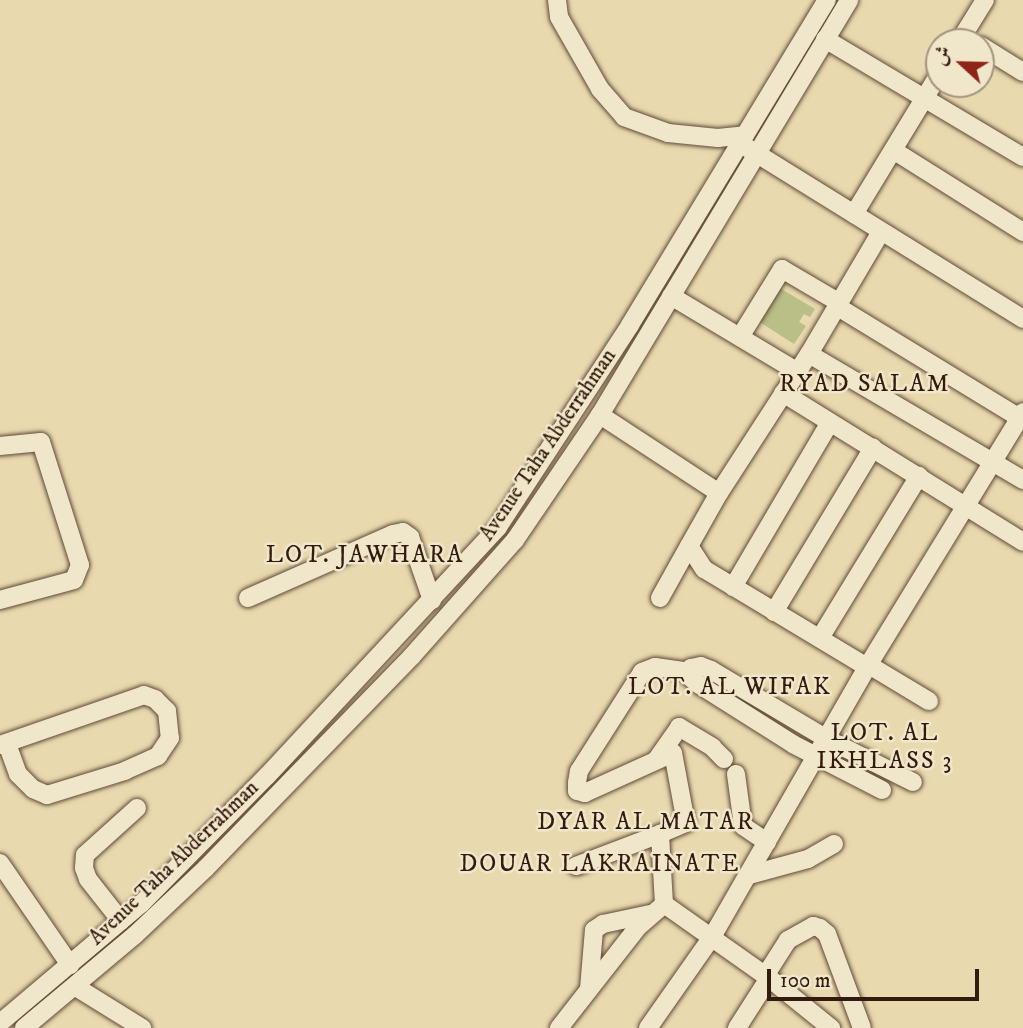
<!DOCTYPE html>
<html>
<head>
<meta charset="utf-8">
<style>
	body { margin:0 }
	#map { position:relative; width:1023px; height:1028px; overflow:hidden; background:#e8d9ae; font-family:"IM FELL DW Pica",Amiri,serif }
	div>[style] { position:absolute }
	.green>* { inset:0; background:#babe87 }
	.roads { filter:drop-shadow(0 0 2px #604a37) drop-shadow(0 0 2px #604a37) }
	.minor>* { height:18px; margin:-9px; padding:0 9px; transform-origin:9px; border-radius:9px; background:#f0e6ca }
	span { translate:-50% -50%; white-space:nowrap; text-align:center; line-height:1.15; -webkit-text-stroke:5px #f0e6ca; paint-order:stroke }
	.street-label { font-size:21px; color:#331a0f }
	.quarter-label { font-size:24px; color:#331a0f; letter-spacing:2px }
	.north { position:absolute; left:925px; top:28px; width:70px; height:70px; box-sizing:border-box; background:#f0e6ca; border:2px solid #a4947f; border-radius:50%; rotate:292deg; font-size:19px; font-weight:700; line-height:28px; text-align:center; color:#331a0f }
	.north::after { content:''; display:block; margin:auto; width:24px; height:32px; background:#8f2418; clip-path:polygon(50% 0,100% 100%,50% 72%,0 100%) }
	.scale { position:absolute; left:767px; top:969px; width:212px; height:32px; box-sizing:border-box; border:4px solid #331a0f; border-top:0; padding-left:9px; font-size:21px; line-height:24px; white-space:nowrap; color:#331a0f; -webkit-text-stroke:5px #f0e6ca; paint-order:stroke }
</style>
</head>
<body>
<div id="map">
	<div class="green">
		<div style="clip-path:polygon(778px 287px,815px 309px,810px 317px,804px 314px,799px 322px,806px 326px,794px 344px,758px 321px)"></div>
	</div>
	<div class="roads">
		<div class="minor">
			<div style="left:557px;top:0;width:17px;rotate:83deg"></div>
			<div style="left:559px;top:17px;width:83px;rotate:60.3deg"></div>
			<div style="left:600px;top:89px;width:37px;rotate:49deg"></div>
			<div style="left:624px;top:117px;width:47px;rotate:20deg"></div>
			<div style="left:668px;top:133px;width:50px;rotate:5.7deg"></div>
			<div style="left:718px;top:138px;width:27px;rotate:-6deg"></div>
			<div style="left:825px;top:39px;width:230px;rotate:30.8deg"></div>
			<div style="left:959px;top:42px;width:49px;rotate:-58.2deg"></div>
			<div style="left:981px;top:46px;width:49px;rotate:31.8deg"></div>
			<div style="left:746px;top:147px;width:326px;rotate:31.8deg"></div>
			<div style="left:893px;top:150px;width:154px;rotate:32.2deg"></div>
			<div style="left:854px;top:214px;width:164px;rotate:-58.7deg"></div>
			<div style="left:671px;top:296px;width:148px;rotate:30.9deg"></div>
			<div style="left:838px;top:307px;width:217px;rotate:31.4deg"></div>
			<div style="left:740px;top:337px;width:80px;rotate:-58.3deg"></div>
			<div style="left:782px;top:269px;width:67px;rotate:30.4deg"></div>
			<div style="left:809px;top:354px;width:248px;rotate:30.5deg"></div>
			<div style="left:783px;top:393px;width:282px;rotate:31.8deg"></div>
			<div style="left:600px;top:415px;width:142px;rotate:33.2deg"></div>
			<div style="left:0;top:446px;width:41px;rotate:-5.6deg"></div>
			<div style="left:41px;top:442px;width:129px;rotate:72.4deg"></div>
			<div style="left:80px;top:565px;width:16px;rotate:112deg"></div>
			<div style="left:74px;top:580px;width:77px;rotate:164.9deg"></div>
			<div style="left:733px;top:587px;width:191px;rotate:-59.5deg"></div>
			<div style="left:248px;top:598px;width:158px;rotate:-23.8deg"></div>
			<div style="left:393px;top:534px;width:10px;rotate:-11deg"></div>
			<div style="left:403px;top:532px;width:9px;rotate:36deg"></div>
			<div style="left:410px;top:537px;width:67px;rotate:70.8deg"></div>
			<div style="left:660px;top:598px;width:60px;rotate:-60.9deg"></div>
			<div style="left:774px;top:612px;width:192px;rotate:-58.9deg"></div>
			<div style="left:820px;top:638px;width:190px;rotate:-58.6deg"></div>
			<div style="left:869px;top:665px;width:70px;rotate:31deg"></div>
			<div style="left:867px;top:667px;width:190px;rotate:-149deg"></div>
			<div style="left:704px;top:569px;width:27px;rotate:-123deg"></div>
			<div style="left:689px;top:546px;width:61px;rotate:-60.5deg"></div>
			<div style="left:719px;top:493px;width:166px;rotate:-57.1deg"></div>
			<div style="left:809px;top:354px;width:142px;rotate:-59.5deg"></div>
			<div style="left:0;top:745px;width:152px;rotate:-19.1deg"></div>
			<div style="left:144px;top:695px;width:12px;rotate:20deg"></div>
			<div style="left:155px;top:699px;width:17px;rotate:45deg"></div>
			<div style="left:167px;top:711px;width:27px;rotate:84deg"></div>
			<div style="left:170px;top:738px;width:22px;rotate:124deg"></div>
			<div style="left:158px;top:756px;width:36px;rotate:156deg"></div>
			<div style="left:125px;top:771px;width:82px;rotate:162.9deg"></div>
			<div style="left:47px;top:795px;width:15px;rotate:-157deg"></div>
			<div style="left:33px;top:789px;width:21px;rotate:-135deg"></div>
			<div style="left:18px;top:774px;width:33px;rotate:-110deg"></div>
			<div style="left:657px;top:759px;width:39px;rotate:-55deg"></div>
			<div style="left:679px;top:727px;width:39px;rotate:31deg"></div>
			<div style="left:712px;top:747px;width:17px;rotate:45deg"></div>
			<div style="left:736px;top:774px;width:52px;rotate:82.3deg"></div>
			<div style="left:743px;top:826px;width:29px;rotate:34deg"></div>
			<div style="left:882px;top:790px;width:100px;rotate:-152.7deg"></div>
			<div style="left:793px;top:744px;width:112px;rotate:-147.7deg"></div>
			<div style="left:698px;top:684px;width:11px;rotate:-139deg"></div>
			<div style="left:690px;top:677px;width:9px;rotate:-84deg"></div>
			<div style="left:691px;top:668px;width:10px;rotate:-11deg"></div>
			<div style="left:701px;top:666px;width:11px;rotate:22deg"></div>
			<div style="left:711px;top:670px;width:135px;rotate:30.7deg"></div>
			<div style="left:827px;top:739px;width:96px;rotate:26.6deg"></div>
			<div style="left:0;top:863px;width:124px;rotate:55.5deg"></div>
			<div style="left:576px;top:866px;width:90px;rotate:-20.9deg"></div>
			<div style="left:749px;top:875px;width:61px;rotate:-15.2deg"></div>
			<div style="left:808px;top:859px;width:30px;rotate:-30deg"></div>
			<div style="left:664px;top:904px;width:70px;rotate:-93.3deg"></div>
			<div style="left:660px;top:834px;width:28px;rotate:-23deg"></div>
			<div style="left:686px;top:823px;width:71px;rotate:-100.5deg"></div>
			<div style="left:673px;top:753px;width:97px;rotate:155.6deg"></div>
			<div style="left:585px;top:793px;width:8px;rotate:-166deg"></div>
			<div style="left:577px;top:791px;width:8px;rotate:-90deg"></div>
			<div style="left:577px;top:783px;width:12px;rotate:-81deg"></div>
			<div style="left:579px;top:771px;width:117px;rotate:-57.5deg"></div>
			<div style="left:642px;top:672px;width:14px;rotate:-21deg"></div>
			<div style="left:655px;top:667px;width:34px;rotate:8deg"></div>
			<div style="left:121px;top:921px;width:53px;rotate:-128.2deg"></div>
			<div style="left:88px;top:879px;width:12px;rotate:-110deg"></div>
			<div style="left:84px;top:868px;width:13px;rotate:-86deg"></div>
			<div style="left:85px;top:855px;width:70px;rotate:-42.1deg"></div>
			<div style="left:765px;top:976px;width:43px;rotate:-57.4deg"></div>
			<div style="left:788px;top:940px;width:29px;rotate:-29deg"></div>
			<div style="left:813px;top:926px;width:7px;rotate:16deg"></div>
			<div style="left:820px;top:928px;width:9px;rotate:41deg"></div>
			<div style="left:827px;top:934px;width:100px;rotate:69.6deg"></div>
			<div style="left:76px;top:987px;width:78px;rotate:31.8deg"></div>
			<div style="left:589px;top:989px;width:59px;rotate:-85.2deg"></div>
			<div style="left:594px;top:930px;width:11px;rotate:-34deg"></div>
			<div style="left:603px;top:924px;width:48px;rotate:-12deg"></div>
			<div style="left:0;top:1023px;width:185px;rotate:-40.2deg"></div>
			<div style="left:141px;top:904px;width:180px;rotate:-45.5deg"></div>
			<div style="left:267px;top:776px;width:340px;rotate:-47.1deg"></div>
			<div style="left:498px;top:527px;width:241px;rotate:-56.8deg"></div>
			<div style="left:630px;top:325px;width:380px;rotate:-58.8deg"></div>
			<div style="left:24px;top:1028px;width:145px;rotate:-40deg"></div>
			<div style="left:135px;top:935px;width:98px;rotate:-43.3deg"></div>
			<div style="left:206px;top:868px;width:296px;rotate:-45.8deg"></div>
			<div style="left:412px;top:656px;width:155px;rotate:-48.4deg"></div>
			<div style="left:515px;top:540px;width:151px;rotate:-55.8deg"></div>
			<div style="left:600px;top:415px;width:484px;rotate:-59deg"></div>
			<div style="left:559px;top:1028px;width:128px;rotate:-52deg"></div>
			<div style="left:638px;top:927px;width:35px;rotate:-41deg"></div>
			<div style="left:664px;top:904px;width:128px;rotate:35.2deg"></div>
			<div style="left:769px;top:978px;width:80px;rotate:38.9deg"></div>
			<div style="left:648px;top:1028px;width:111px;rotate:-54.9deg"></div>
			<div style="left:712px;top:937px;width:311px;rotate:-60.1deg"></div>
			<div style="left:867px;top:667px;width:299px;rotate:-58.5deg"></div>
			<div style="left:737px;top:1028px;width:59px;rotate:-57.4deg"></div>
		</div>
	</div>
	<div class="street-label">
		<span style="left:548px;top:445px;rotate:-56deg">Avenue Taha Abderrahman</span>
		<span style="left:174px;top:863px;rotate:-44deg">Avenue Taha Abderrahman</span>
	</div>
	<div class="quarter-label">
		<span style="left:865px;top:385px">RYAD SALAM</span>
		<span style="left:365px;top:556px">LOT. JAWHARA</span>
		<span style="left:730px;top:688px">LOT. AL WIFAK</span>
		<span style="left:885px;top:748px">LOT. AL<br>IKHLASS 3</span>
		<span style="left:646px;top:823px">DYAR AL MATAR</span>
		<span style="left:600px;top:865px">DOUAR LAKRAINATE</span>
	</div>
	<div class="north">ش</div>
	<div class="scale">100 m</div>
</div>
</body>
</html>
